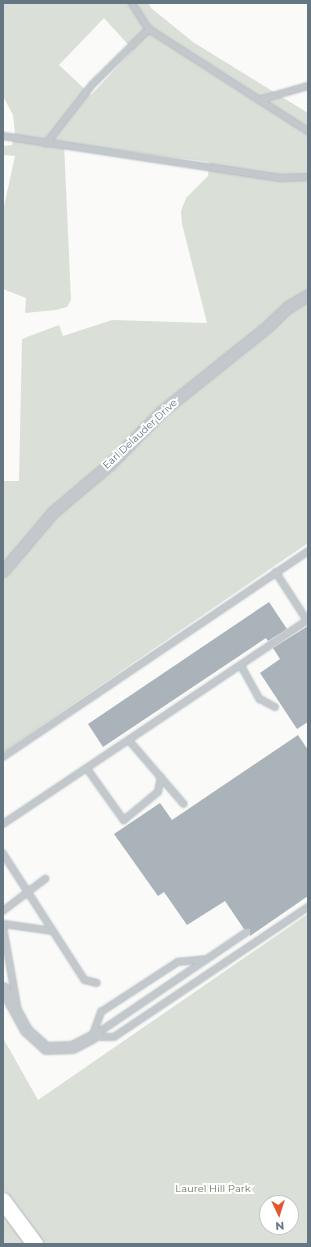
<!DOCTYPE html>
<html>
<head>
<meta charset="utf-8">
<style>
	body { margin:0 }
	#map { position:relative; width:311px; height:1247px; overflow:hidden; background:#fafaf8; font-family:Montserrat,sans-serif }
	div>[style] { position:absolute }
	.green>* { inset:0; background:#dadfd7 }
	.building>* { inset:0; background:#aab3b9 }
	.roads { filter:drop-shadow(0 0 1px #b3babf) drop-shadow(0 0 1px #b3babf) }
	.service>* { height:5.5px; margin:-2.75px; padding:0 2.75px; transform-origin:2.75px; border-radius:2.75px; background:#c3c8cc }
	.minor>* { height:11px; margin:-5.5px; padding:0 5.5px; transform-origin:5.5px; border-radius:5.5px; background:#c3c8cc }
	.secondary>* { height:16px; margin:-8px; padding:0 8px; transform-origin:8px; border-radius:8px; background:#fff }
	span { translate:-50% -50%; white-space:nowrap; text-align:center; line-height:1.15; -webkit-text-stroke:4px #fff; paint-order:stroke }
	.street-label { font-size:10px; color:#657683 }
	.park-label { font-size:10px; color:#687a64 }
	.frame { position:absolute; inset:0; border:4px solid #657683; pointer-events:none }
	.north { position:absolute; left:259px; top:1195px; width:40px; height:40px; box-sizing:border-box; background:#fff; border:1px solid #c1c8cd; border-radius:50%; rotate:176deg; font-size:11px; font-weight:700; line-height:16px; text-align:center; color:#657683 }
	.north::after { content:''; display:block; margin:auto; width:14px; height:18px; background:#e4572e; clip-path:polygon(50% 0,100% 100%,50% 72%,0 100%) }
</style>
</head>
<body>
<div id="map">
	<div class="green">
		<div style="clip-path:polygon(evenodd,3px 3px,148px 3px,151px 8px,193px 42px,308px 113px,308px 543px,3px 752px,3px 481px,19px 481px,22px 339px,59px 325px,63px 336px,112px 320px,207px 323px,182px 224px,181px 211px,186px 198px,208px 176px,209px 162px,64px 143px,71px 300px,67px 307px,56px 310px,25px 313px,26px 298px,3px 289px,3px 211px,15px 156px,3px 155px,3px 146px,12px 145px,15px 133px,13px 115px,3px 96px,3px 3px,104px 18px,133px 50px,91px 95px,59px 65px,104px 18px)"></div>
		<div style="clip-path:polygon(evenodd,308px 914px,308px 1244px,27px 1244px,40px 1237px,3px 1189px,3px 1038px,38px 1100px,308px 914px,267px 1203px,291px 1203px,291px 1227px,267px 1227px,267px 1203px)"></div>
		<div style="clip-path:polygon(3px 1211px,26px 1244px,3px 1244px)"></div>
	</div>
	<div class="building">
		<div style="clip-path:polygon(269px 602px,287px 629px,268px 641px,266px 638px,103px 747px,88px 724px)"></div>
		<div style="clip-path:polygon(308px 626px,308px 722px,297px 729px,260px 673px,280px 659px,273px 648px)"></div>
		<div style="clip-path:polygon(298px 735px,308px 750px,308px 896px,250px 936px,250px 929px,244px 929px,225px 901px,187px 925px,164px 892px,158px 896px,114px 834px,160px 803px,172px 820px)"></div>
	</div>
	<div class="roads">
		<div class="service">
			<div style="left:132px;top:3px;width:31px;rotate:57deg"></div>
			<div style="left:149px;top:29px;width:189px;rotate:32.7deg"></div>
			<div style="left:259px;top:100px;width:51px;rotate:-15.9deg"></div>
			<div style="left:3px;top:136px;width:282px;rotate:8.6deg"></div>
			<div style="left:282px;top:178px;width:26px;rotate:-2deg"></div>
			<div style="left:46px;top:144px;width:75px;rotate:-52.1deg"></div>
			<div style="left:92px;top:85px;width:80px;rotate:-44.5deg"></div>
			<div style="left:276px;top:572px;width:57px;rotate:57.1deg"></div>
			<div style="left:241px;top:665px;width:39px;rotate:61deg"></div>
			<div style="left:260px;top:699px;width:17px;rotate:28deg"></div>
			<div style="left:129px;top:740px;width:84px;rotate:49.3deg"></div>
			<div style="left:3px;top:757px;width:368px;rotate:-34deg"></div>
			<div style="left:87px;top:768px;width:64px;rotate:54.6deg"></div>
			<div style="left:124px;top:820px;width:44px;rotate:-39.5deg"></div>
			<div style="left:158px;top:792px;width:15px;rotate:-79deg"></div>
			<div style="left:3px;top:824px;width:367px;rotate:-33.8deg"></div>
			<div style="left:3px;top:853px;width:151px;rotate:57.2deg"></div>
			<div style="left:85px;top:980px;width:12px;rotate:14deg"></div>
			<div style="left:3px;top:911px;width:53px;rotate:-37.3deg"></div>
			<div style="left:3px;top:924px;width:86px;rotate:80deg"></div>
			<div style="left:4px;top:924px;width:49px;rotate:8.1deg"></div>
			<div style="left:92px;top:1037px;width:22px"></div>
			<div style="left:114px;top:1037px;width:234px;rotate:-33.8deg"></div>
			<div style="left:92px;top:1037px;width:187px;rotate:-34.1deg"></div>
			<div style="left:92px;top:1037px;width:27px;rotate:-70deg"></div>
			<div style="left:101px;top:1012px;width:92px;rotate:-33deg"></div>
			<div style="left:178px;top:962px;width:29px;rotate:-6deg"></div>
		</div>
		<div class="minor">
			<div style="left:3px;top:571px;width:77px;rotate:-49.7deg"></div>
			<div style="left:53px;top:512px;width:76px;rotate:-40.2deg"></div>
			<div style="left:111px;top:463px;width:73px;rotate:-45.6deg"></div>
			<div style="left:162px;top:411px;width:134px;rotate:-38.7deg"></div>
			<div style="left:267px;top:327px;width:29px;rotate:-44deg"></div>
			<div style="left:288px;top:307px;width:23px;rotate:-31deg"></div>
			<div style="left:3px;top:988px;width:48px;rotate:61.3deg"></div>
			<div style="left:26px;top:1030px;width:27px;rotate:42deg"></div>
			<div style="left:46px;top:1048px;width:26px;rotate:-2deg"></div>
			<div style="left:72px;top:1047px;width:22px;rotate:-27deg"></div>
		</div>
		<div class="secondary">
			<div style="left:3px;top:1201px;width:54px;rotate:53.3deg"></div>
		</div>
	</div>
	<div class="street-label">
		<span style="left:140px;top:434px;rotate:-43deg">Earl Delauder Drive</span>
	</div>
	<div class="park-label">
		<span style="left:213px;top:1189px">Laurel Hill Park</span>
	</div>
	<div class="frame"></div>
	<div class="north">N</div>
</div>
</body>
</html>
